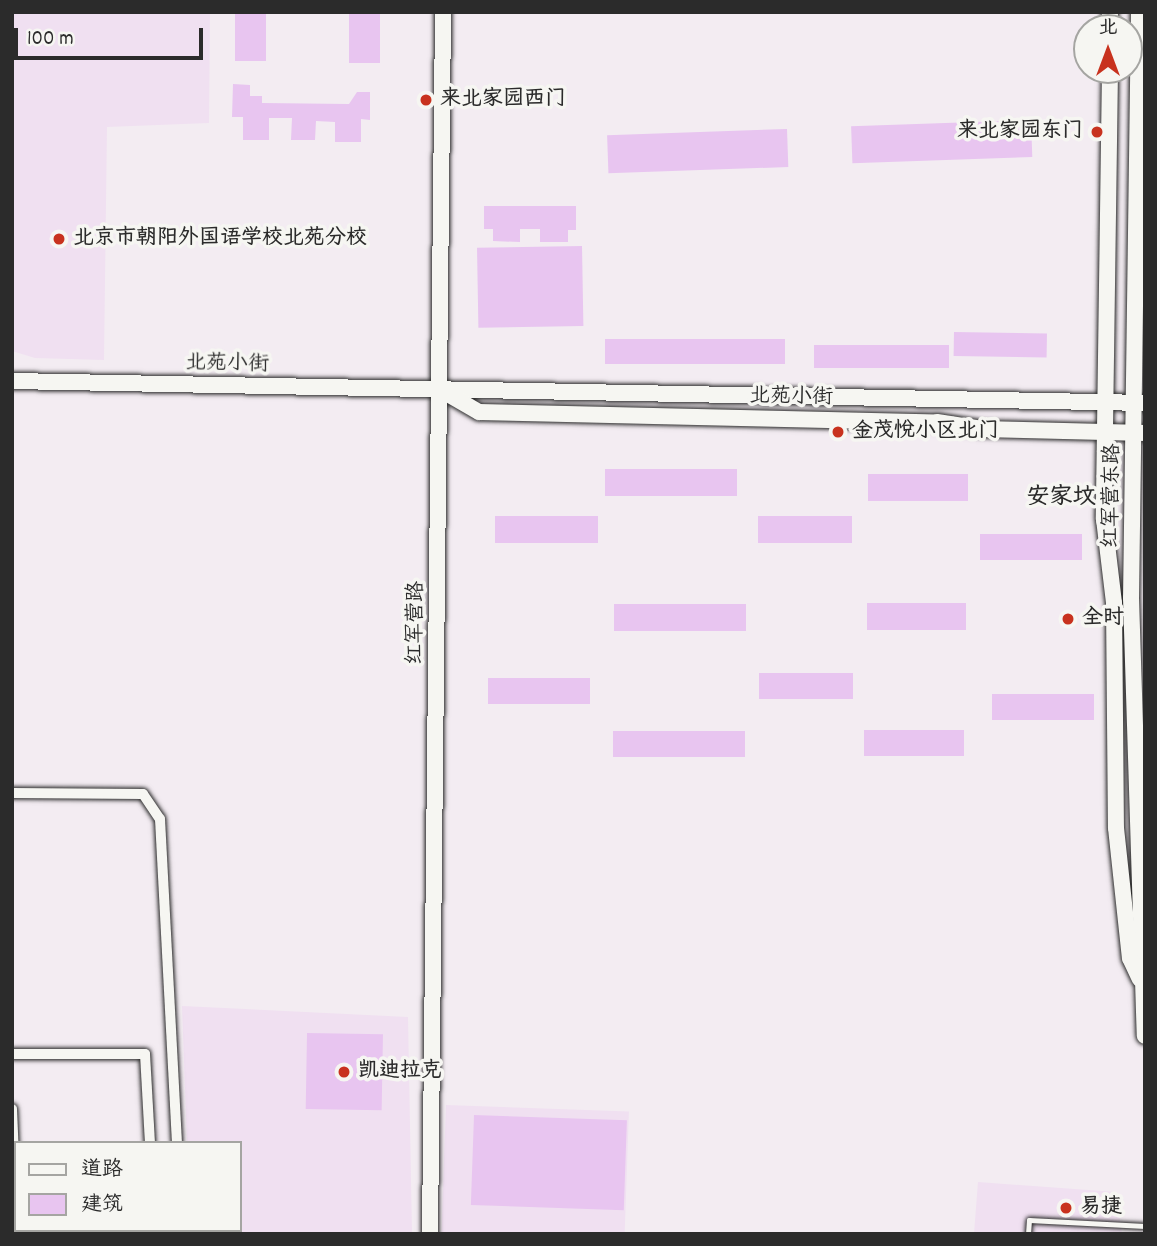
<!DOCTYPE html>
<html>
<head>
<meta charset="utf-8">
<style>
	body { margin:0 }
	#map { position:relative; width:1157px; height:1246px; overflow:hidden; background:#f3ecf2; font-family:Dekko,"LXGW WenKai TC",sans-serif }
	div>[style] { position:absolute }
	.built>* { inset:0; background:#f0e0f1; transform-origin:0 0 }
	.building>* { inset:0; background:#e8c5f0; transform-origin:0 0 }
	.roads { filter:drop-shadow(0 0 2px #2b2b2b) drop-shadow(0 0 2px #2b2b2b) }
	.lane>* { height:5px; margin:-2.5px; padding:0 2.5px; transform-origin:2.5px; border-radius:2.5px; background:#f6f6f2 }
	.street>* { height:10px; margin:-5px; padding:0 5px; transform-origin:5px; border-radius:5px; background:#f6f6f2 }
	.secondary>* { height:16px; margin:-8px; padding:0 8px; transform-origin:8px; border-radius:8px; background:#f6f6f2 }
	.dots>* { width:19px; height:19px; translate:-50% -50%; box-sizing:border-box; border:4px solid #f6f6f2; border-radius:50% }
	span { translate:-50% -50%; white-space:nowrap; text-align:center; line-height:1.15; -webkit-text-stroke:7px #f6f6f2; paint-order:stroke }
	.poi-label { font-size:21px; color:#2b2b2b; font-weight:700 }
	.left { translate:0 -50%; text-align:left }
	.right { translate:-100% -50%; text-align:right }
	.street-label { font-size:21px; color:#2b2b2b }
	.neighbourhood-label { font-size:23px; color:#2b2b2b; font-weight:700 }
	.frame { position:absolute; inset:0; border:14px solid #2b2b2b; pointer-events:none }
	.legend { position:absolute; left:14px; top:1141px; width:228px; height:91px; box-sizing:border-box; background:#f6f6f2; border:2px solid #a5a5a2; margin:0; padding:9px 12px; list-style:none; font-size:21px; color:#2b2b2b }
	.legend li { display:flex; align-items:center; gap:14px; height:35px }
	.legend b { width:35px; border:2px solid #a5a5a2 }
	.north { position:absolute; left:1073px; top:14px; width:70px; height:70px; box-sizing:border-box; background:#f6f6f2; border:2px solid #a5a5a2; border-radius:50%; rotate:0deg; font-size:19px; font-weight:700; line-height:28px; text-align:center; color:#2b2b2b }
	.north::after { content:''; display:block; margin:auto; width:24px; height:32px; background:#c8321e; clip-path:polygon(50% 0,100% 100%,50% 72%,0 100%) }
	.scale { position:absolute; left:14px; top:28px; width:189px; height:32px; box-sizing:border-box; border:4px solid #2b2b2b; border-top:0; padding-left:9px; font-size:21px; line-height:24px; white-space:nowrap; color:#2b2b2b; -webkit-text-stroke:5px #f6f6f2; paint-order:stroke }
</style>
</head>
<body>
<div id="map">
	<div class="built">
		<div style="clip-path:polygon(12px 12px,210px 12px,209px 123px,107px 127px,104px 360px,35px 358px,12px 351px)"></div>
		<div style="clip-path:polygon(182px 1006px,408px 1017px,412px 1234px,190px 1234px,240px 1230px,240px 1143px,187px 1143px)"></div>
		<div style="left:446px;top:1105px;width:183px;height:129px;rotate:2deg"></div>
		<div style="clip-path:polygon(978px 1182px,1116px 1192px,1122px 1234px,974px 1234px)"></div>
	</div>
	<div class="building">
		<div style="left:235px;top:12px;width:31px;height:49px"></div>
		<div style="left:349px;top:12px;width:31px;height:51px"></div>
		<div style="clip-path:polygon(233px 84px,250px 85px,250px 96px,262px 96px,262px 103px,349px 104px,357px 92px,370px 92px,370px 120px,361px 119px,361px 142px,335px 142px,335px 122px,316px 121px,315px 140px,291px 140px,292px 118px,269px 118px,269px 140px,243px 140px,243px 117px,232px 117px)"></div>
		<div style="left:1031px;top:120px;width:37px;height:180px;rotate:88deg"></div>
		<div style="left:787px;top:129px;width:38px;height:180px;rotate:88deg"></div>
		<div style="clip-path:polygon(484px 206px,576px 206px,576px 230px,568px 230px,568px 242px,540px 242px,540px 229px,520px 229px,520px 242px,493px 241px,493px 229px,484px 229px)"></div>
		<div style="left:582px;top:246px;width:80px;height:105px;rotate:89deg"></div>
		<div style="left:954px;top:332px;width:93px;height:24px;rotate:1deg"></div>
		<div style="left:785px;top:339px;width:25px;height:180px;rotate:90deg"></div>
		<div style="left:949px;top:345px;width:23px;height:135px;rotate:90deg"></div>
		<div style="left:605px;top:469px;width:132px;height:27px"></div>
		<div style="left:968px;top:474px;width:27px;height:100px;rotate:90deg"></div>
		<div style="left:495px;top:516px;width:103px;height:27px"></div>
		<div style="left:758px;top:516px;width:94px;height:27px"></div>
		<div style="left:980px;top:534px;width:102px;height:26px"></div>
		<div style="left:867px;top:603px;width:99px;height:27px"></div>
		<div style="left:614px;top:604px;width:132px;height:27px"></div>
		<div style="left:759px;top:673px;width:94px;height:26px"></div>
		<div style="left:488px;top:678px;width:102px;height:26px"></div>
		<div style="left:992px;top:694px;width:102px;height:26px"></div>
		<div style="left:964px;top:730px;width:26px;height:100px;rotate:90deg"></div>
		<div style="left:613px;top:731px;width:132px;height:26px"></div>
		<div style="left:307px;top:1033px;width:76px;height:76px;rotate:1deg"></div>
		<div style="left:474px;top:1115px;width:153px;height:90px;rotate:2deg"></div>
	</div>
	<div class="roads">
		<div class="lane">
			<div style="left:1028px;top:1234px;width:14px;rotate:-86deg"></div>
			<div style="left:1029px;top:1220px;width:116px;rotate:3deg"></div>
		</div>
		<div class="street">
			<div style="left:12px;top:793px;width:131px;rotate:0.4deg"></div>
			<div style="left:143px;top:794px;width:30px;rotate:56deg"></div>
			<div style="left:160px;top:819px;width:324px;rotate:87deg"></div>
			<div style="left:12px;top:1054px;width:133px"></div>
			<div style="left:145px;top:1054px;width:89px;rotate:86.8deg"></div>
			<div style="left:12px;top:1109px;width:96px;rotate:87.6deg"></div>
			<div style="left:17px;top:1230px;width:138px"></div>
			<div style="left:183px;top:1230px;width:4px;rotate:90deg"></div>
		</div>
		<div class="secondary">
			<div style="left:1139px;top:12px;width:586px;rotate:90.78deg"></div>
			<div style="left:1131px;top:598px;width:438px;rotate:88.2deg"></div>
			<div style="left:1109px;top:28px;width:16px;rotate:-86deg"></div>
			<div style="left:1110px;top:70px;width:449px;rotate:90.8deg"></div>
			<div style="left:1104px;top:519px;width:85px;rotate:83.2deg"></div>
			<div style="left:1114px;top:603px;width:225px;rotate:89.5deg"></div>
			<div style="left:1116px;top:828px;width:131px;rotate:83.9deg"></div>
			<div style="left:1130px;top:958px;width:23px;rotate:65deg"></div>
			<div style="left:12px;top:381px;width:1133px;rotate:1.11deg"></div>
			<div style="left:441px;top:390px;width:44px;rotate:30.1deg"></div>
			<div style="left:479px;top:412px;width:458px;rotate:1.3deg"></div>
			<div style="left:937px;top:422px;width:47px;rotate:8.7deg"></div>
			<div style="left:983px;top:429px;width:162px;rotate:1.4deg"></div>
			<div style="left:430px;top:1234px;width:1222px;rotate:-89.39deg"></div>
		</div>
	</div>
	<div class="dots">
		<div style="left:426px;top:100px;background:#c8321e"></div>
		<div style="left:1097px;top:132px;background:#c8321e"></div>
		<div style="left:59px;top:239px;background:#c8321e"></div>
		<div style="left:838px;top:432px;background:#c8321e"></div>
		<div style="left:1068px;top:619px;background:#c8321e"></div>
		<div style="left:344px;top:1072px;background:#c8321e"></div>
		<div style="left:1066px;top:1208px;background:#c8321e"></div>
	</div>
	<div class="poi-label">
		<span class="left" style="left:440px;top:100px">来北家园西门</span>
		<span class="right" style="left:1083px;top:132px">来北家园东门</span>
		<span class="left" style="left:73px;top:239px">北京市朝阳外国语学校北苑分校</span>
		<span class="left" style="left:852px;top:432px">金茂悦小区北门</span>
		<span class="left" style="left:1082px;top:619px">全时</span>
		<span class="left" style="left:358px;top:1072px">凯迪拉克</span>
		<span class="left" style="left:1080px;top:1208px">易捷</span>
	</div>
	<div class="street-label">
		<span style="left:227px;top:365px;rotate:1deg">北苑小街</span>
		<span style="left:791px;top:398px;rotate:1deg">北苑小街</span>
		<span style="left:1113px;top:496px;rotate:-89deg">红军营东路</span>
		<span style="left:417px;top:623px;rotate:-89deg">红军营路</span>
	</div>
	<div class="neighbourhood-label">
		<span style="left:1061px;top:499px">安家坟</span>
	</div>
	<div class="frame"></div>
	<ul class="legend">
	<li><b style="height:9px;background:#f6f6f2"></b>道路</li>
	<li><b style="height:19px;background:#e8c5f0"></b>建筑</li>
	</ul>
	<div class="north">北</div>
	<div class="scale">100 m</div>
</div>
</body>
</html>
